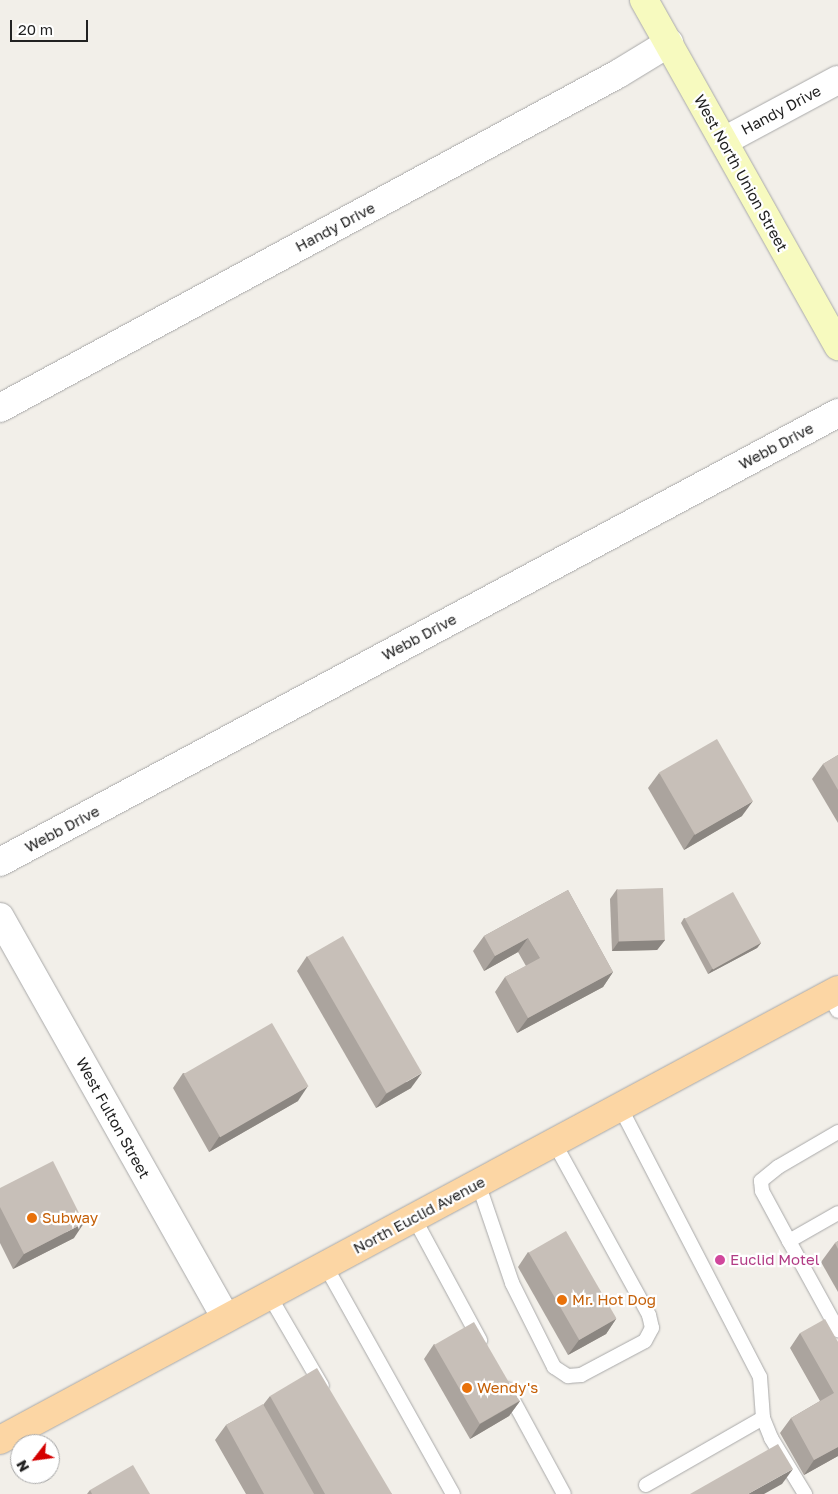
<!DOCTYPE html>
<html>
<head>
<meta charset="utf-8">
<style>
	body { margin:0 }
	#map { position:relative; width:838px; height:1494px; overflow:hidden; background:#f2efe9; font-family:"Golos Text",sans-serif }
	div>[style] { position:absolute }
	.roads { filter:drop-shadow(0 0 1px #a9a9a9) drop-shadow(0 0 1px #a9a9a9) }
	.lane>* { height:14px; margin:-7px; padding:0 7px; transform-origin:7px; border-radius:7px; background:#fff }
	.street>* { height:28px; margin:-14px; padding:0 14px; transform-origin:14px; border-radius:14px; background:#fff }
	.secondary>* { height:28px; margin:-14px; padding:0 14px; transform-origin:14px; border-radius:14px; background:#f7fabf }
	.primary>* { height:28px; margin:-14px; padding:0 14px; transform-origin:14px; border-radius:14px; background:#fcd6a4 }
	.wall>* { inset:0; background:#aba49e }
	.shaded-wall>* { inset:0; background:#8b8681 }
	.building>* { inset:0; background:#c7bfb8; transform-origin:0 0 }
	.dots>* { width:14px; height:14px; translate:-50% -50%; box-sizing:border-box; border:2px solid #fff; border-radius:50% }
	span { translate:-50% -50%; white-space:nowrap; text-align:center; line-height:1.15; -webkit-text-stroke:4.5px #fff; paint-order:stroke }
	.street-label { font-size:15px; color:#222 }
	.food-label { font-size:15px; color:#c56008 }
	.left { translate:0 -50%; text-align:left }
	.hotel-label { font-size:15px; color:#b23c85 }
	.north { position:absolute; left:10px; top:1434px; width:50px; height:50px; box-sizing:border-box; background:#fff; border:1px solid #a7a7a7; border-radius:50%; rotate:240deg; font-size:14px; font-weight:700; line-height:20px; text-align:center; color:#222 }
	.north::after { content:''; display:block; margin:auto; width:18px; height:22px; background:#d40000; clip-path:polygon(50% 0,100% 100%,50% 72%,0 100%) }
	.scale { position:absolute; left:10px; top:20px; width:78px; height:22px; box-sizing:border-box; border:2px solid #222; border-top:0; padding-left:6px; font-size:15px; line-height:18px; white-space:nowrap; color:#222; -webkit-text-stroke:4px #fff; paint-order:stroke }
</style>
</head>
<body>
<div id="map">
	<div class="roads">
		<div class="lane">
			<div style="left:829px;top:995px;width:18px;rotate:61deg"></div>
			<div style="left:620px;top:1107px;width:304px;rotate:62.6deg"></div>
			<div style="left:760px;top:1377px;width:41px;rotate:85.8deg"></div>
			<div style="left:763px;top:1418px;width:22px;rotate:68deg"></div>
			<div style="left:771px;top:1438px;width:66px;rotate:58.7deg"></div>
			<div style="left:838px;top:1132px;width:69px;rotate:149.7deg"></div>
			<div style="left:778px;top:1167px;width:22px;rotate:141deg"></div>
			<div style="left:761px;top:1181px;width:10px;rotate:84deg"></div>
			<div style="left:762px;top:1191px;width:57px;rotate:61.6deg"></div>
			<div style="left:789px;top:1241px;width:56px;rotate:-29.7deg"></div>
			<div style="left:478px;top:1183px;width:106px;rotate:71.2deg"></div>
			<div style="left:512px;top:1283px;width:94px;rotate:63.4deg"></div>
			<div style="left:554px;top:1367px;width:17px;rotate:33deg"></div>
			<div style="left:568px;top:1376px;width:13px;rotate:-4deg"></div>
			<div style="left:581px;top:1375px;width:72px;rotate:-28deg"></div>
			<div style="left:645px;top:1341px;width:15px;rotate:-62deg"></div>
			<div style="left:652px;top:1328px;width:13px;rotate:-103deg"></div>
			<div style="left:649px;top:1315px;width:197px;rotate:-118.8deg"></div>
			<div style="left:414px;top:1218px;width:139px;rotate:61.6deg"></div>
			<div style="left:789px;top:1241px;width:102px;rotate:61.2deg"></div>
			<div style="left:325px;top:1265px;width:262px;rotate:60.8deg"></div>
			<div style="left:269px;top:1295px;width:105px;rotate:59.8deg"></div>
			<div style="left:507px;top:1389px;width:119px;rotate:61.5deg"></div>
			<div style="left:646px;top:1485px;width:135px;rotate:-29.8deg"></div>
		</div>
		<div class="street">
			<div style="left:724px;top:141px;width:129px;rotate:-28.2deg"></div>
			<div style="left:0;top:408px;width:702px;rotate:-28.39deg"></div>
			<div style="left:618px;top:74px;width:60px;rotate:-31.3deg"></div>
			<div style="left:0;top:862px;width:951px;rotate:-28.18deg"></div>
			<div style="left:0;top:917px;width:460px;rotate:60.6deg"></div>
		</div>
		<div class="secondary">
			<div style="left:644px;top:0;width:397px;rotate:60.7deg"></div>
		</div>
		<div class="primary">
			<div style="left:0;top:1440px;width:951px;rotate:-28.24deg"></div>
		</div>
	</div>
	<div class="wall">
		<div style="clip-path:polygon(838px 755px,838px 823px,812px 779px,823px 764px)"></div>
		<div style="clip-path:polygon(659px 773px,742px 816px,684px 850px,648px 788px)"></div>
		<div style="clip-path:polygon(617px 889px,665px 940px,657px 950px,612px 951px,610px 899px)"></div>
		<div style="clip-path:polygon(568px 890px,613px 972px,603px 987px,517px 1033px,495px 992px,505px 977px,526px 966px,518px 952px,484px 971px,473px 951px,484px 936px)"></div>
		<div style="clip-path:polygon(684px 918px,761px 943px,757px 948px,708px 974px,681px 923px)"></div>
		<div style="clip-path:polygon(307px 956px,411px 1088px,376px 1108px,297px 971px)"></div>
		<div style="clip-path:polygon(183px 1073px,298px 1101px,209px 1152px,173px 1088px)"></div>
		<div style="clip-path:polygon(0 1188px,74px 1238px,13px 1269px,0 1243px)"></div>
		<div style="clip-path:polygon(838px 1241px,838px 1292px,821px 1262px,835px 1243px)"></div>
		<div style="clip-path:polygon(528px 1252px,616px 1319px,606px 1334px,568px 1355px,518px 1267px)"></div>
		<div style="clip-path:polygon(800px 1333px,838px 1342px,838px 1456px,804px 1475px,780px 1433px,791px 1418px,820px 1401px,790px 1348px)"></div>
		<div style="clip-path:polygon(434px 1344px,520px 1401px,509px 1416px,470px 1439px,424px 1359px)"></div>
		<div style="clip-path:polygon(270px 1396px,392px 1494px,246px 1494px,215px 1440px,226px 1425px,263px 1405px)"></div>
		<div style="clip-path:polygon(90px 1490px,150px 1494px,87px 1494px)"></div>
	</div>
	<div class="shaded-wall">
		<div style="clip-path:polygon(753px 801px,742px 816px,684px 850px,694px 835px)"></div>
		<div style="clip-path:polygon(528px 938px,518px 952px,484px 971px,495px 956px)"></div>
		<div style="clip-path:polygon(665px 940px,657px 950px,612px 951px,619px 941px)"></div>
		<div style="clip-path:polygon(761px 943px,757px 948px,708px 974px,712px 969px)"></div>
		<div style="clip-path:polygon(613px 972px,603px 987px,517px 1033px,528px 1018px)"></div>
		<div style="clip-path:polygon(422px 1073px,411px 1088px,376px 1108px,386px 1094px)"></div>
		<div style="clip-path:polygon(308px 1086px,298px 1101px,209px 1152px,219px 1137px)"></div>
		<div style="clip-path:polygon(84px 1223px,74px 1238px,13px 1269px,24px 1254px)"></div>
		<div style="clip-path:polygon(616px 1319px,606px 1334px,568px 1355px,579px 1340px)"></div>
		<div style="clip-path:polygon(520px 1401px,509px 1416px,470px 1439px,480px 1424px)"></div>
		<div style="clip-path:polygon(838px 1447px,838px 1456px,804px 1475px,814px 1460px)"></div>
		<div style="clip-path:polygon(793px 1469px,782px 1484px,764px 1494px,748px 1494px)"></div>
	</div>
	<div class="building">
		<div style="left:717px;top:739px;width:72px;height:67px;rotate:60deg"></div>
		<div style="clip-path:polygon(838px 755px,838px 790px,823px 764px)"></div>
		<div style="left:663px;top:888px;width:52px;height:46px;rotate:88deg"></div>
		<div style="clip-path:polygon(568px 890px,613px 972px,528px 1018px,505px 977px,540px 958px,528px 938px,495px 956px,484px 936px)"></div>
		<div style="left:733px;top:892px;width:58px;height:55px;rotate:61deg"></div>
		<div style="left:343px;top:936px;width:158px;height:41px;rotate:60deg"></div>
		<div style="left:272px;top:1023px;width:73px;height:102px;rotate:60deg"></div>
		<div style="clip-path:polygon(53px 1161px,84px 1223px,24px 1254px,0 1207px,0 1188px)"></div>
		<div style="left:566px;top:1231px;width:101px;height:43px;rotate:60deg"></div>
		<div style="clip-path:polygon(838px 1241px,838px 1249px,835px 1243px)"></div>
		<div style="clip-path:polygon(825px 1319px,838px 1342px,838px 1447px,814px 1460px,791px 1418px,834px 1393px,800px 1333px)"></div>
		<div style="left:474px;top:1322px;width:91px;height:46px;rotate:60deg"></div>
		<div style="clip-path:polygon(317px 1368px,392px 1494px,325px 1494px,270px 1396px)"></div>
		<div style="clip-path:polygon(263px 1404px,314px 1494px,264px 1494px,226px 1425px)"></div>
		<div style="clip-path:polygon(778px 1444px,793px 1469px,748px 1494px,690px 1494px)"></div>
		<div style="clip-path:polygon(133px 1465px,150px 1494px,92px 1494px,90px 1490px)"></div>
	</div>
	<div class="dots">
		<div style="left:32px;top:1218px;background:#e8710a"></div>
		<div style="left:720px;top:1260px;background:#d1479c"></div>
		<div style="left:562px;top:1300px;background:#e8710a"></div>
		<div style="left:467px;top:1388px;background:#e8710a"></div>
	</div>
	<div class="street-label">
		<span style="left:781px;top:110px;rotate:-28deg">Handy Drive</span>
		<span style="left:741px;top:173px;rotate:61deg">West North Union Street</span>
		<span style="left:335px;top:227px;rotate:-28deg">Handy Drive</span>
		<span style="left:776px;top:446px;rotate:-28deg">Webb Drive</span>
		<span style="left:419px;top:637px;rotate:-28deg">Webb Drive</span>
		<span style="left:62px;top:829px;rotate:-28deg">Webb Drive</span>
		<span style="left:113px;top:1118px;rotate:61deg">West Fulton Street</span>
		<span style="left:419px;top:1215px;rotate:-28deg">North Euclid Avenue</span>
	</div>
	<div class="food-label">
		<span class="left" style="left:42px;top:1218px">Subway</span>
		<span class="left" style="left:572px;top:1300px">Mr. Hot Dog</span>
		<span class="left" style="left:477px;top:1388px">Wendy's</span>
	</div>
	<div class="hotel-label">
		<span class="left" style="left:730px;top:1260px">Euclid Motel</span>
	</div>
	<div class="north">N</div>
	<div class="scale">20 m</div>
</div>
</body>
</html>
